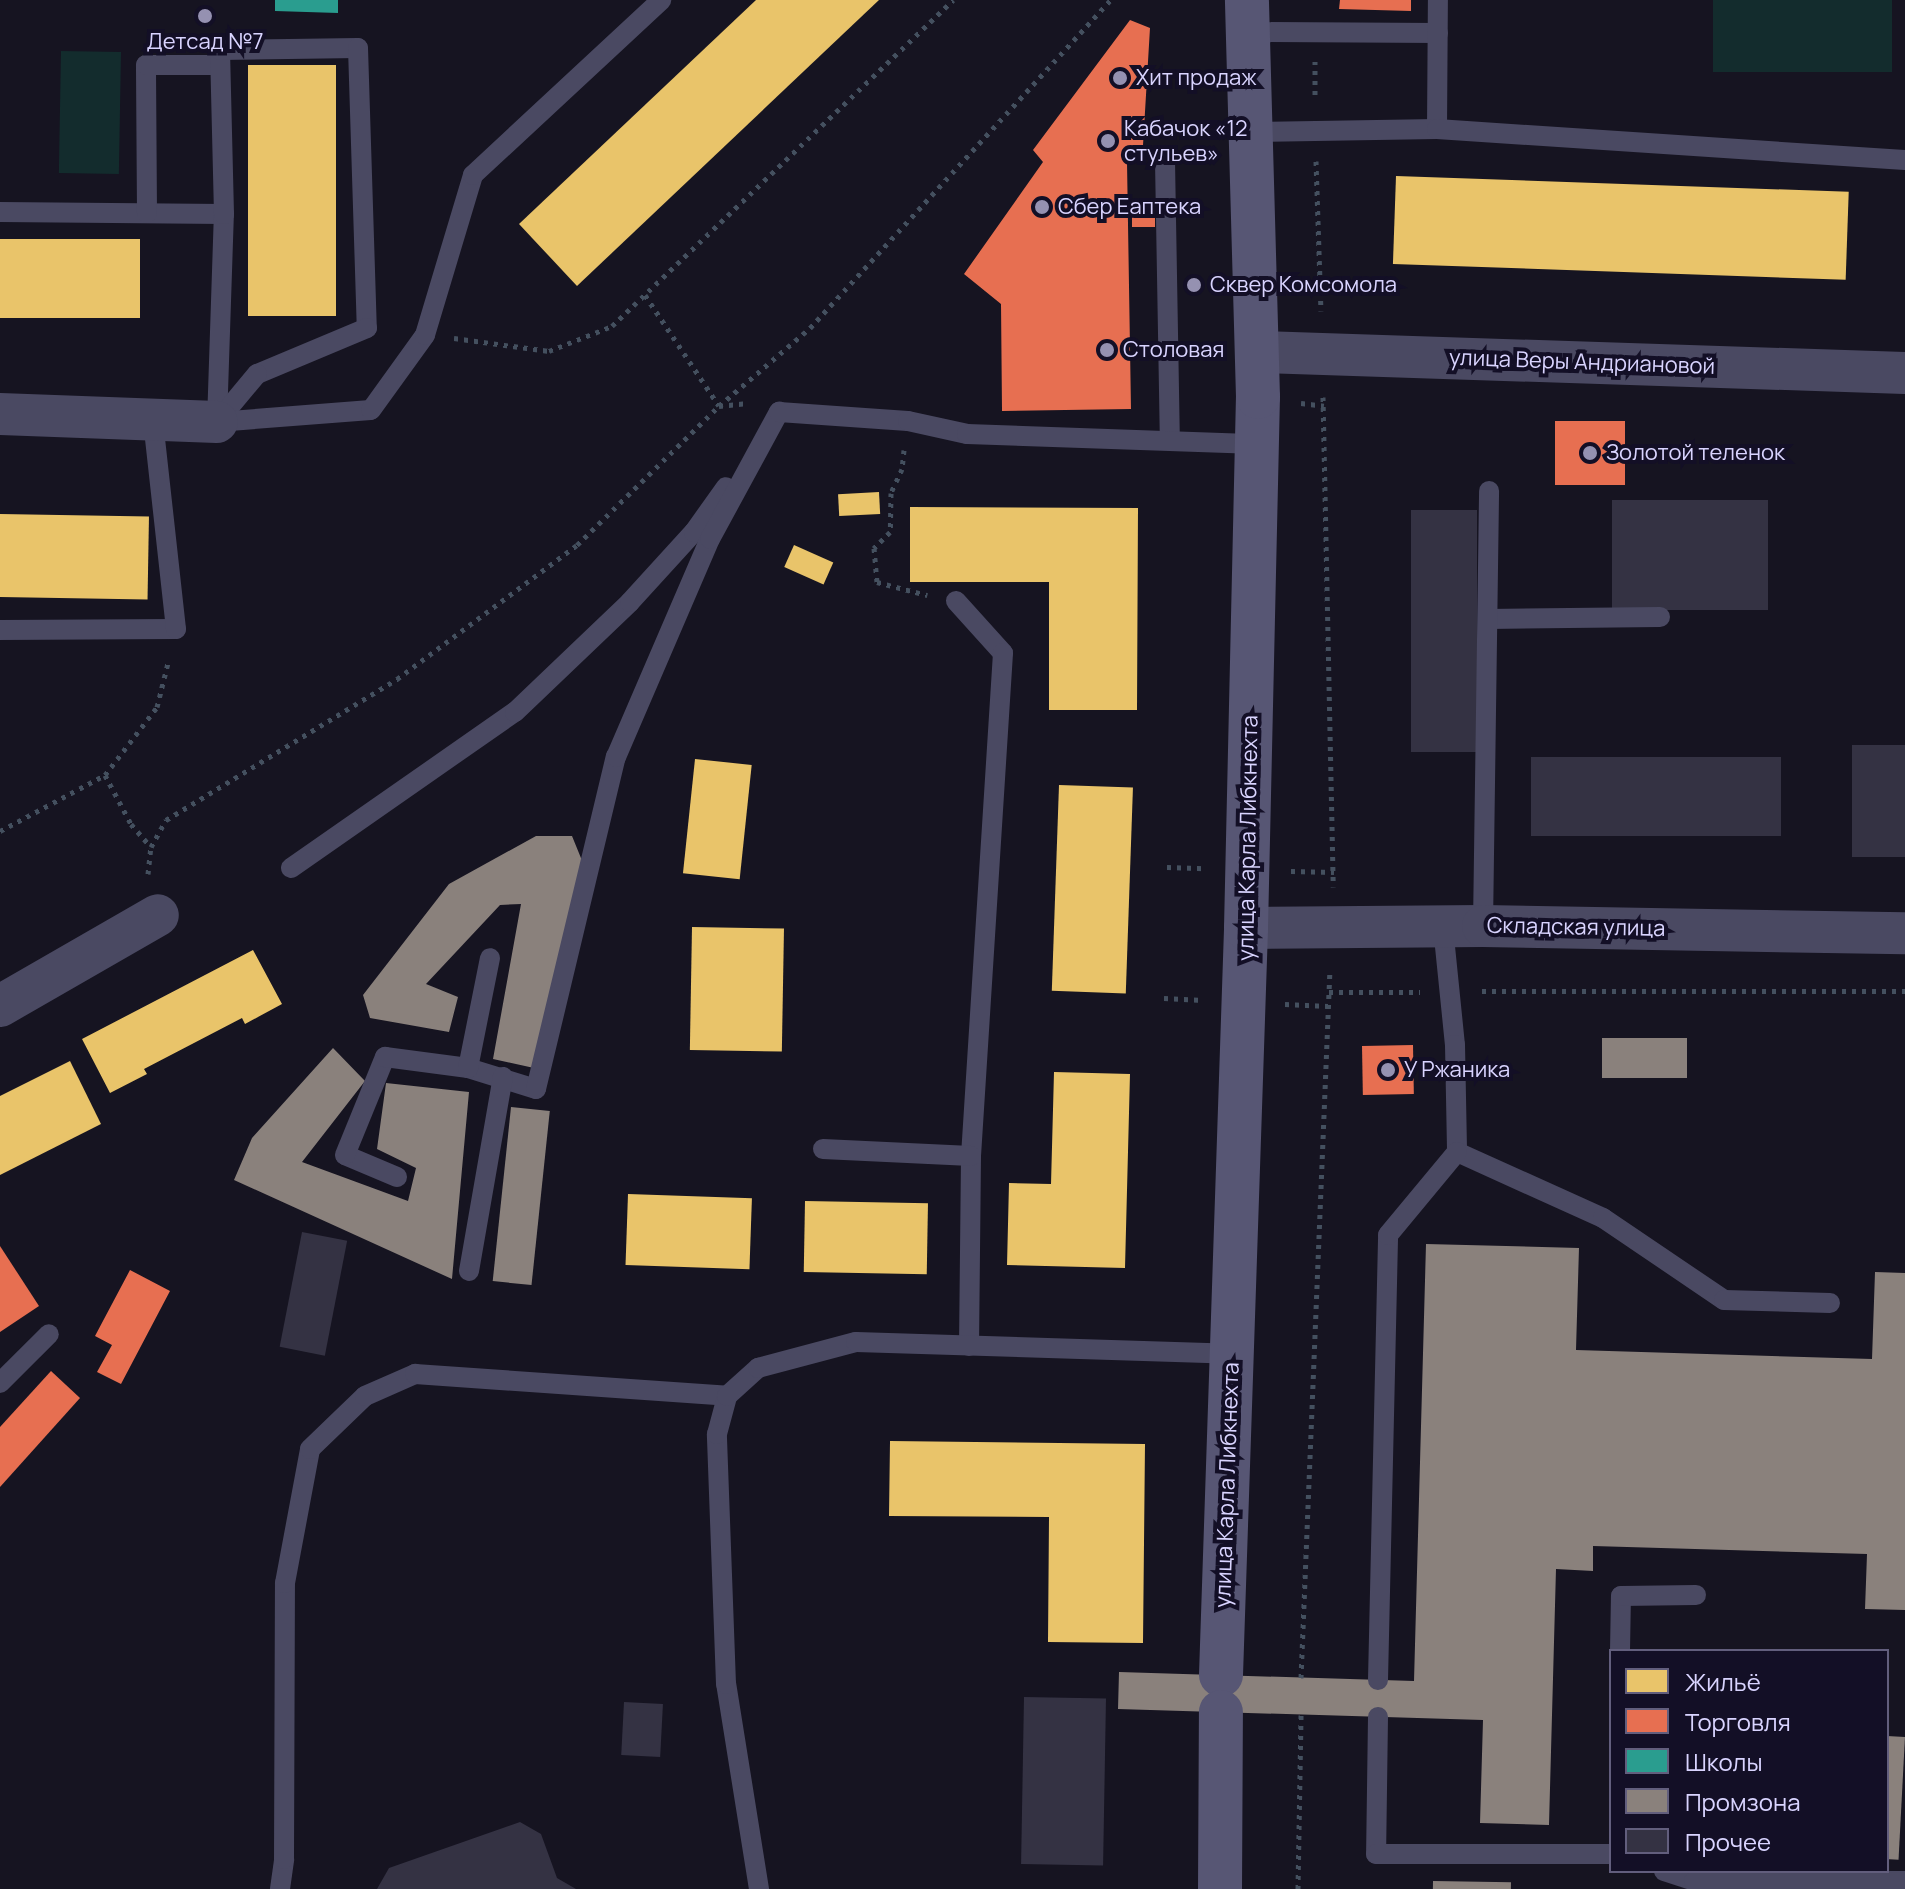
<!DOCTYPE html>
<html>
<head>
<meta charset="utf-8">
<style>
	body { margin:0 }
	#map { position:relative; width:1905px; height:1889px; overflow:hidden; background:#161421; font-family:Manrope,sans-serif }
	div>[style] { position:absolute }
	.green>* { inset:0; background:#132c2d; transform-origin:0 0 }
	.homes>* { inset:0; background:#e9c46a; transform-origin:0 0 }
	.shops>* { inset:0; background:#e76f51; transform-origin:0 0 }
	.schools>* { inset:0; background:#2a9d8f }
	.industry>* { inset:0; background:#8a817c; transform-origin:0 0 }
	.building>* { inset:0; background:#343243; transform-origin:0 0 }
	.path>* { height:5px; margin-top:-2.5px; transform-origin:0; background:repeating-linear-gradient(90deg,#44505f 0 4px,transparent 0 10px) }
	.lane>* { height:20px; margin:-10px; padding:0 10px; transform-origin:10px; border-radius:10px; background:#4a4962 }
	.street>* { height:42px; margin:-21px; padding:0 21px; transform-origin:21px; border-radius:21px; background:#4a4962 }
	.secondary>* { height:44px; margin:-22px; padding:0 22px; transform-origin:22px; border-radius:22px; background:#575674 }
	.dots>* { width:22px; height:22px; translate:-50% -50%; box-sizing:border-box; border:4px solid #130f26; border-radius:50% }
	span { translate:-50% -50%; white-space:nowrap; text-align:center; line-height:1.15; -webkit-text-stroke:8px #130f26; paint-order:stroke }
	.poi-label { font-size:22px; color:#d9d4ff }
	.left { translate:0 -50%; text-align:left }
	.street-label { font-size:22px; color:#d9d4ff }
	.legend { position:absolute; left:1609px; top:1649px; width:280px; height:224px; box-sizing:border-box; background:#130f26; border:2px solid #625e7d; margin:0; padding:10px 14px; list-style:none; font-size:24px; color:#d9d4ff }
	.legend li { display:flex; align-items:center; gap:16px; height:40px }
	.legend b { width:40px; border:2px solid #625e7d }
</style>
</head>
<body>
<div id="map">
	<div class="green">
		<div style="left:1713px;top:0;width:179px;height:72px"></div>
		<div style="left:61px;top:51px;width:60px;height:122px;rotate:1deg"></div>
	</div>
	<div class="homes">
		<div style="clip-path:polygon(756px 0,879px 0,577px 286px,519px 224px)"></div>
		<div style="left:248px;top:65px;width:88px;height:251px"></div>
		<div style="left:1396px;top:176px;width:453px;height:88px;rotate:2deg"></div>
		<div style="left:0;top:239px;width:140px;height:79px"></div>
		<div style="left:879px;top:492px;width:22px;height:41px;rotate:87deg"></div>
		<div style="clip-path:polygon(910px 507px,1138px 508px,1137px 710px,1049px 710px,1049px 582px,910px 582px)"></div>
		<div style="left:0;top:514px;width:149px;height:83px;rotate:1deg"></div>
		<div style="left:794px;top:545px;width:43px;height:24px;rotate:24deg"></div>
		<div style="left:695px;top:759px;width:57px;height:115px;rotate:6deg"></div>
		<div style="left:1059px;top:785px;width:74px;height:206px;rotate:2deg"></div>
		<div style="left:692px;top:927px;width:92px;height:123px;rotate:1deg"></div>
		<div style="clip-path:polygon(253px 950px,282px 1004px,245px 1024px,242px 1018px,144px 1069px,147px 1074px,110px 1093px,82px 1039px)"></div>
		<div style="clip-path:polygon(70px 1061px,101px 1124px,0 1175px,0 1096px)"></div>
		<div style="clip-path:polygon(1054px 1072px,1130px 1074px,1125px 1268px,1007px 1265px,1009px 1183px,1051px 1184px)"></div>
		<div style="left:628px;top:1194px;width:124px;height:71px;rotate:2deg"></div>
		<div style="left:805px;top:1201px;width:123px;height:71px;rotate:1deg"></div>
		<div style="clip-path:polygon(890px 1441px,1145px 1444px,1143px 1643px,1048px 1642px,1049px 1517px,889px 1516px)"></div>
	</div>
	<div class="shops">
		<div style="clip-path:polygon(1340px 0,1411px 0,1411px 11px,1339px 9px)"></div>
		<div style="clip-path:polygon(1130px 20px,1150px 28px,1142px 162px,1127px 162px,1131px 409px,1002px 411px,1001px 304px,964px 274px,1043px 162px,1033px 150px)"></div>
		<div style="left:1132px;top:204px;width:23px;height:23px"></div>
		<div style="left:1555px;top:421px;width:70px;height:64px"></div>
		<div style="left:1413px;top:1045px;width:49px;height:51px;rotate:89deg"></div>
		<div style="clip-path:polygon(0 1246px,39px 1306px,0 1332px)"></div>
		<div style="clip-path:polygon(130px 1270px,170px 1291px,121px 1384px,97px 1372px,112px 1345px,95px 1336px)"></div>
		<div style="clip-path:polygon(51px 1371px,80px 1398px,0 1487px,0 1427px)"></div>
	</div>
	<div class="schools">
		<div style="clip-path:polygon(275px 0,338px 0,338px 13px,275px 11px)"></div>
	</div>
	<div class="industry">
		<div style="clip-path:polygon(536px 836px,572px 836px,583px 863px,534px 1068px,493px 1059px,521px 904px,500px 905px,426px 984px,458px 997px,449px 1032px,370px 1018px,363px 995px,449px 884px)"></div>
		<div style="left:1687px;top:1038px;width:40px;height:85px;rotate:90deg"></div>
		<div style="clip-path:polygon(333px 1048px,365px 1081px,302px 1162px,408px 1201px,416px 1168px,377px 1149px,386px 1083px,469px 1092px,452px 1279px,234px 1180px,252px 1138px)"></div>
		<div style="left:511px;top:1107px;width:39px;height:175px;rotate:6deg"></div>
		<div style="clip-path:polygon(1426px 1244px,1579px 1248px,1576px 1350px,1872px 1359px,1875px 1272px,1905px 1273px,1905px 1610px,1865px 1609px,1867px 1554px,1593px 1546px,1593px 1571px,1556px 1569px,1549px 1825px,1480px 1823px,1483px 1720px,1118px 1709px,1119px 1672px,1414px 1681px)"></div>
		<div style="left:1887px;top:1736px;width:18px;height:123px;rotate:3deg"></div>
		<div style="left:1433px;top:1881px;width:78px;height:8px;rotate:1deg"></div>
	</div>
	<div class="building">
		<div style="left:1612px;top:500px;width:156px;height:110px"></div>
		<div style="left:1411px;top:510px;width:66px;height:242px"></div>
		<div style="left:1852px;top:745px;width:53px;height:112px"></div>
		<div style="left:1781px;top:757px;width:79px;height:250px;rotate:90deg"></div>
		<div style="left:302px;top:1232px;width:46px;height:117px;rotate:11deg"></div>
		<div style="left:1024px;top:1697px;width:82px;height:167px;rotate:1deg"></div>
		<div style="left:624px;top:1702px;width:39px;height:53px;rotate:3deg"></div>
		<div style="clip-path:polygon(520px 1822px,541px 1834px,557px 1878px,576px 1889px,377px 1889px,389px 1868px)"></div>
	</div>
	<div class="path">
		<div style="left:1315px;top:61px;width:38px;rotate:90deg"></div>
		<div style="left:1316px;top:161px;width:150px;rotate:88.1deg"></div>
		<div style="left:645px;top:295px;width:133px;rotate:56.3deg"></div>
		<div style="left:719px;top:406px;width:120px;rotate:-40.6deg"></div>
		<div style="left:810px;top:328px;width:445px;rotate:-47.5deg"></div>
		<div style="left:454px;top:338px;width:96px;rotate:7.8deg"></div>
		<div style="left:549px;top:351px;width:68px;rotate:-21.6deg"></div>
		<div style="left:612px;top:326px;width:472px;rotate:-43.7deg"></div>
		<div style="left:1323px;top:397px;width:490px;rotate:88.8deg"></div>
		<div style="left:1301px;top:403px;width:23px;rotate:7deg"></div>
		<div style="left:904px;top:450px;width:19px;rotate:96deg"></div>
		<div style="left:902px;top:469px;width:26px;rotate:115deg"></div>
		<div style="left:891px;top:493px;width:39px;rotate:91deg"></div>
		<div style="left:890px;top:532px;width:23px;rotate:135deg"></div>
		<div style="left:874px;top:548px;width:34px;rotate:85deg"></div>
		<div style="left:877px;top:582px;width:52px;rotate:14.6deg"></div>
		<div style="left:105px;top:775px;width:86px;rotate:-52.6deg"></div>
		<div style="left:157px;top:707px;width:49px;rotate:-76deg"></div>
		<div style="left:0;top:831px;width:119px;rotate:-28.1deg"></div>
		<div style="left:105px;top:775px;width:55px;rotate:62deg"></div>
		<div style="left:131px;top:824px;width:30px;rotate:49deg"></div>
		<div style="left:1167px;top:867px;width:38px;rotate:2deg"></div>
		<div style="left:1291px;top:871px;width:43px;rotate:1.3deg"></div>
		<div style="left:148px;top:874px;width:27px;rotate:-84deg"></div>
		<div style="left:151px;top:847px;width:31px;rotate:-61deg"></div>
		<div style="left:166px;top:820px;width:271px;rotate:-31.4deg"></div>
		<div style="left:397px;top:679px;width:224px;rotate:-36.7deg"></div>
		<div style="left:577px;top:545px;width:199px;rotate:-44.4deg"></div>
		<div style="left:719px;top:406px;width:29px;rotate:-6deg"></div>
		<div style="left:1482px;top:991px;width:423px"></div>
		<div style="left:1329px;top:992px;width:91px"></div>
		<div style="left:1164px;top:998px;width:39px;rotate:3deg"></div>
		<div style="left:1285px;top:1004px;width:43px;rotate:2.7deg"></div>
		<div style="left:1301px;top:1678px;width:710px;rotate:-87.66deg"></div>
		<div style="left:1298px;top:1889px;width:174px;rotate:-89deg"></div>
	</div>
	<div class="lane">
		<div style="left:1248px;top:32px;width:190px;rotate:0.3deg"></div>
		<div style="left:1437px;top:129px;width:129px;rotate:-89.6deg"></div>
		<div style="left:1253px;top:132px;width:184px;rotate:-0.9deg"></div>
		<div style="left:1437px;top:129px;width:469px;rotate:3.8deg"></div>
		<div style="left:1165px;top:161px;width:278px;rotate:89deg"></div>
		<div style="left:0;top:212px;width:224px;rotate:0.5deg"></div>
		<div style="left:147px;top:213px;width:148px;rotate:-90.4deg"></div>
		<div style="left:146px;top:65px;width:74px"></div>
		<div style="left:217px;top:422px;width:208px;rotate:-88.1deg"></div>
		<div style="left:224px;top:214px;width:164px;rotate:-91.4deg"></div>
		<div style="left:220px;top:50px;width:138px;rotate:-0.8deg"></div>
		<div style="left:358px;top:48px;width:280px;rotate:88.2deg"></div>
		<div style="left:367px;top:328px;width:119px;rotate:157.3deg"></div>
		<div style="left:257px;top:374px;width:62px;rotate:129.8deg"></div>
		<div style="left:217px;top:422px;width:154px;rotate:-4.5deg"></div>
		<div style="left:371px;top:410px;width:92px;rotate:-54.2deg"></div>
		<div style="left:425px;top:335px;width:167px;rotate:-73.3deg"></div>
		<div style="left:473px;top:175px;width:257px;rotate:-42.9deg"></div>
		<div style="left:956px;top:601px;width:70px;rotate:47.9deg"></div>
		<div style="left:1003px;top:653px;width:504px;rotate:93.64deg"></div>
		<div style="left:971px;top:1156px;width:190px;rotate:90.6deg"></div>
		<div style="left:1488px;top:619px;width:172px;rotate:-0.7deg"></div>
		<div style="left:0;top:630px;width:176px;rotate:-0.3deg"></div>
		<div style="left:176px;top:629px;width:208px;rotate:-96.3deg"></div>
		<div style="left:291px;top:868px;width:273px;rotate:-34.9deg"></div>
		<div style="left:515px;top:712px;width:159px;rotate:-43.7deg"></div>
		<div style="left:630px;top:602px;width:95px;rotate:-47.6deg"></div>
		<div style="left:694px;top:532px;width:55px;rotate:-54.6deg"></div>
		<div style="left:1483px;top:926px;width:435px;rotate:-89.2deg"></div>
		<div style="left:1443px;top:927px;width:119px;rotate:84.2deg"></div>
		<div style="left:1455px;top:1045px;width:107px;rotate:88.9deg"></div>
		<div style="left:1457px;top:1152px;width:160px;rotate:24.3deg"></div>
		<div style="left:1603px;top:1218px;width:146px;rotate:34.1deg"></div>
		<div style="left:1724px;top:1300px;width:106px;rotate:1.6deg"></div>
		<div style="left:468px;top:1068px;width:71px;rotate:17.2deg"></div>
		<div style="left:536px;top:1089px;width:342px;rotate:-76.5deg"></div>
		<div style="left:616px;top:757px;width:237px;rotate:-66.7deg"></div>
		<div style="left:710px;top:539px;width:145px;rotate:-61.5deg"></div>
		<div style="left:779px;top:412px;width:129px;rotate:4deg"></div>
		<div style="left:908px;top:421px;width:60px;rotate:12.4deg"></div>
		<div style="left:967px;top:434px;width:290px;rotate:2deg"></div>
		<div style="left:823px;top:1149px;width:148px;rotate:2.7deg"></div>
		<div style="left:397px;top:1177px;width:56px;rotate:-157.1deg"></div>
		<div style="left:345px;top:1155px;width:106px;rotate:-67.8deg"></div>
		<div style="left:385px;top:1057px;width:84px;rotate:7.5deg"></div>
		<div style="left:468px;top:1068px;width:112px;rotate:-78.7deg"></div>
		<div style="left:469px;top:1271px;width:197px;rotate:-80.1deg"></div>
		<div style="left:0;top:1383px;width:69px;rotate:-45deg"></div>
		<div style="left:1620px;top:1651px;width:55px;rotate:-89deg"></div>
		<div style="left:1621px;top:1596px;width:75px;rotate:-0.8deg"></div>
		<div style="left:1378px;top:1680px;width:445px;rotate:-88.7deg"></div>
		<div style="left:1388px;top:1235px;width:108px;rotate:-50.3deg"></div>
		<div style="left:1378px;top:1717px;width:137px;rotate:90.8deg"></div>
		<div style="left:1376px;top:1854px;width:235px"></div>
		<div style="left:1664px;top:1871px;width:32px;rotate:18deg"></div>
		<div style="left:1694px;top:1881px;width:211px"></div>
		<div style="left:280px;top:1889px;width:30px;rotate:-82deg"></div>
		<div style="left:284px;top:1859px;width:276px;rotate:-89.8deg"></div>
		<div style="left:285px;top:1583px;width:136px;rotate:-79.4deg"></div>
		<div style="left:310px;top:1449px;width:76px;rotate:-43.9deg"></div>
		<div style="left:365px;top:1396px;width:55px;rotate:-23.7deg"></div>
		<div style="left:415px;top:1374px;width:313px;rotate:4deg"></div>
		<div style="left:759px;top:1889px;width:208px;rotate:-99.1deg"></div>
		<div style="left:726px;top:1684px;width:250px;rotate:-92.1deg"></div>
		<div style="left:717px;top:1434px;width:39px;rotate:-75deg"></div>
		<div style="left:727px;top:1396px;width:42px;rotate:-42.1deg"></div>
		<div style="left:758px;top:1368px;width:101px;rotate:-14.9deg"></div>
		<div style="left:856px;top:1342px;width:375px;rotate:1.8deg"></div>
	</div>
	<div class="street">
		<div style="left:1259px;top:352px;width:646px;rotate:1.86deg"></div>
		<div style="left:0;top:414px;width:217px;rotate:2.1deg"></div>
		<div style="left:1246px;top:928px;width:237px;rotate:-0.5deg"></div>
		<div style="left:1483px;top:926px;width:422px;rotate:1deg"></div>
		<div style="left:0;top:1006px;width:182px;rotate:-29.9deg"></div>
	</div>
	<div class="secondary">
		<div style="left:1221px;top:1675px;width:747px;rotate:-88.08deg"></div>
		<div style="left:1246px;top:928px;width:531px;rotate:-88.71deg"></div>
		<div style="left:1258px;top:397px;width:397px;rotate:-91.6deg"></div>
		<div style="left:1220px;top:1889px;width:177px;rotate:-89.7deg"></div>
	</div>
	<div class="dots">
		<div style="left:205px;top:16px;background:#9591b1"></div>
		<div style="left:1120px;top:78px;background:#9591b1"></div>
		<div style="left:1108px;top:141px;background:#9591b1"></div>
		<div style="left:1042px;top:207px;background:#9591b1"></div>
		<div style="left:1194px;top:285px;background:#9591b1"></div>
		<div style="left:1107px;top:350px;background:#9591b1"></div>
		<div style="left:1590px;top:453px;background:#9591b1"></div>
		<div style="left:1388px;top:1070px;background:#9591b1"></div>
	</div>
	<div class="poi-label">
		<span style="left:205px;top:42px">Детсад №7</span>
		<span class="left" style="left:1136px;top:78px">Хит продаж</span>
		<span class="left" style="left:1124px;top:141px">Кабачок «12<br>стульев»</span>
		<span class="left" style="left:1058px;top:207px">Сбер Еаптека</span>
		<span class="left" style="left:1210px;top:285px">Сквер Комсомола</span>
		<span class="left" style="left:1123px;top:350px">Столовая</span>
		<span class="left" style="left:1606px;top:453px">Золотой теленок</span>
		<span class="left" style="left:1404px;top:1070px">У Ржаника</span>
	</div>
	<div class="street-label">
		<span style="left:1582px;top:362px;rotate:2deg">улица Веры Андриановой</span>
		<span style="left:1248px;top:838px;rotate:-89deg">улица Карла Либкнехта</span>
		<span style="left:1576px;top:927px;rotate:1deg">Складская улица</span>
		<span style="left:1227px;top:1485px;rotate:-88deg">улица Карла Либкнехта</span>
	</div>
	<ul class="legend">
	<li><b style="height:22px;background:#e9c46a"></b>Жильё</li>
	<li><b style="height:22px;background:#e76f51"></b>Торговля</li>
	<li><b style="height:22px;background:#2a9d8f"></b>Школы</li>
	<li><b style="height:22px;background:#8a817c"></b>Промзона</li>
	<li><b style="height:22px;background:#343243"></b>Прочее</li>
	</ul>
</div>
</body>
</html>
